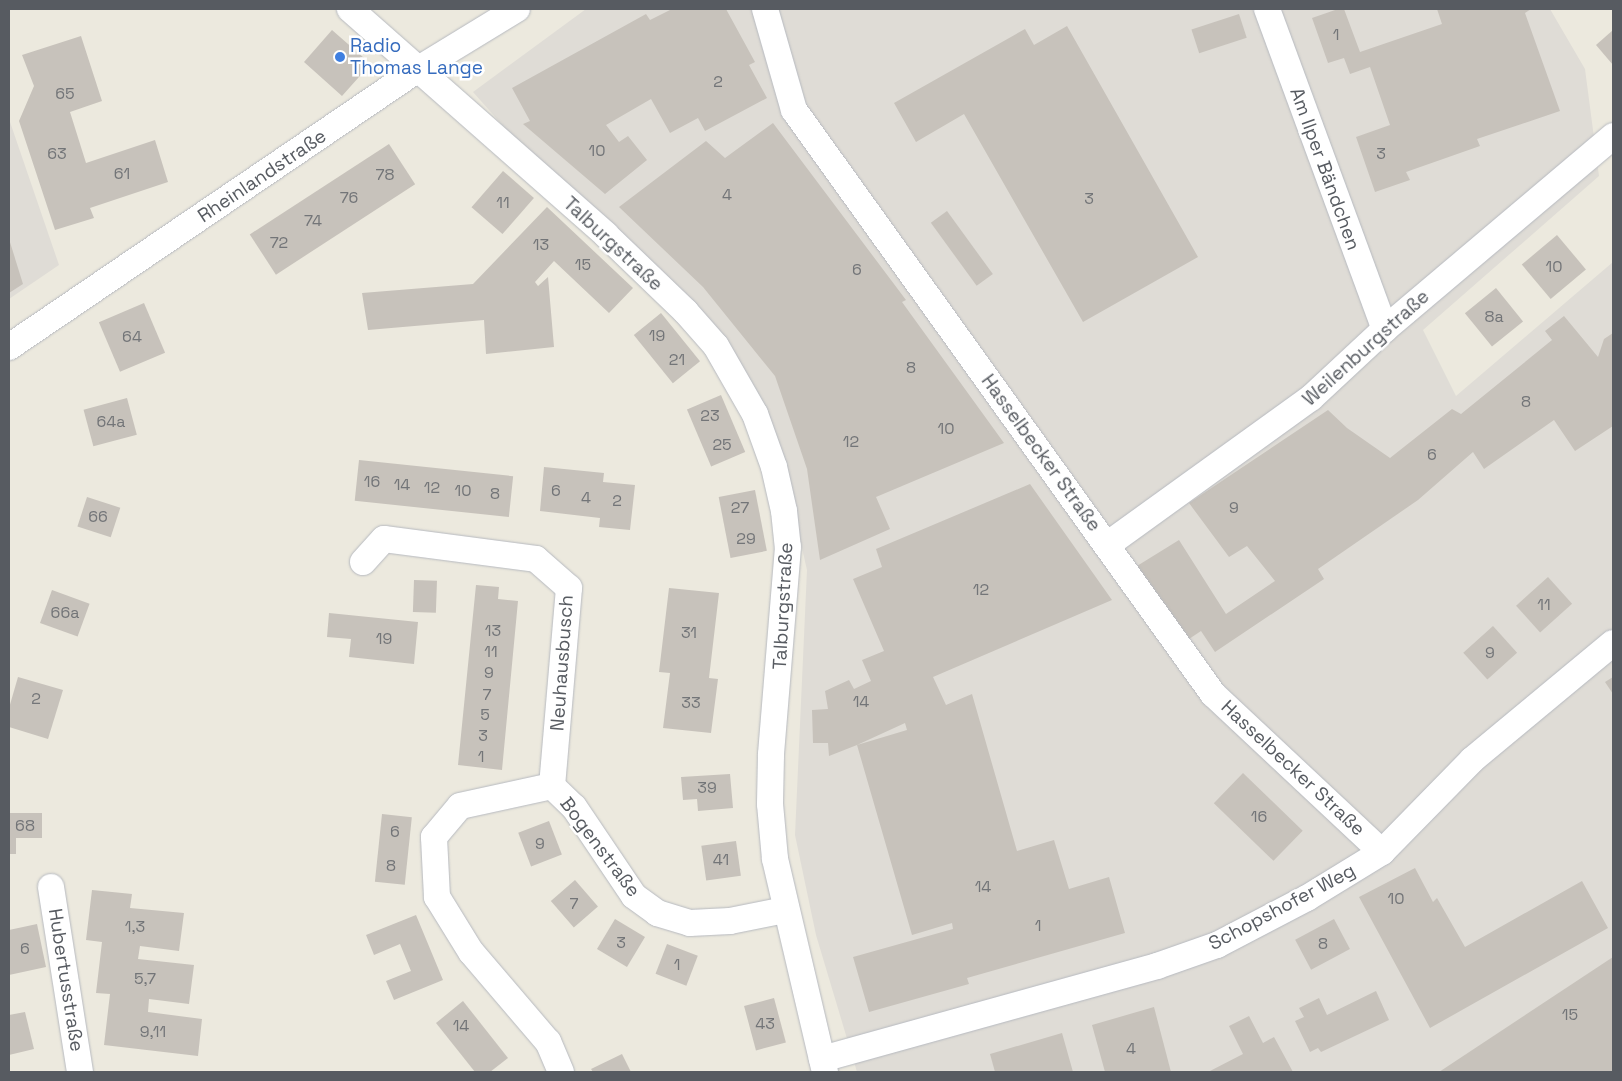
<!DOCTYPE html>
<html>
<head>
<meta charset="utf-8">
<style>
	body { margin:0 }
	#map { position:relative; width:1622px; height:1081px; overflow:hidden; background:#ece9de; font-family:"Space Grotesk",sans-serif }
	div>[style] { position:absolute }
	.industrial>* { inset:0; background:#dfdcd6 }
	.building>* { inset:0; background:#c7c2bb; transform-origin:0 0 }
	.roads { filter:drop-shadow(0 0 1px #b6b9bf) drop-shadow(0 0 1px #b6b9bf) }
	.street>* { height:26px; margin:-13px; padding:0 13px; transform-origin:13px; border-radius:13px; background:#fff }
	.dots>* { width:14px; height:14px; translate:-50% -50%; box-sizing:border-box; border:2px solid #fff; border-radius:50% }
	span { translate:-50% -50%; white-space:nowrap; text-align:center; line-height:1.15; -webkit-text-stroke:5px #fff; paint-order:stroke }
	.number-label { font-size:16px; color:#737578 }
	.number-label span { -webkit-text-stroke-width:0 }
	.shop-label { font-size:19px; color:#366cbe }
	.left { translate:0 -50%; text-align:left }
	.street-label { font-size:19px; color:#575b61 }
	.frame { position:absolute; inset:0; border:10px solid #575b61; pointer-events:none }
</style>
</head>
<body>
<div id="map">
	<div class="industrial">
		<div style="clip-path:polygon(586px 9px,1550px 9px,1585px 69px,1599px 176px,1423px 330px,1456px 396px,1613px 262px,1613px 1072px,857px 1072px,816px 935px,795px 835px,807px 570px,784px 468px,750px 381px,520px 145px,473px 92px)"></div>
		<div style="clip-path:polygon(9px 119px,59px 265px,9px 299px)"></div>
	</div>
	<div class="building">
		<div style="clip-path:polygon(672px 9px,726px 9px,755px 62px,749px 65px,767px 98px,705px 131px,698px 118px,670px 133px,651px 99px,606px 125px,619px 142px,628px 136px,647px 160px,605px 194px,523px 124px,530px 121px,512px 88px,646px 14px,650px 20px)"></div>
		<div style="clip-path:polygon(1338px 9px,1344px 9px,1360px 52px,1442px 24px,1437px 9px,1531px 9px,1525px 13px,1560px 111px,1477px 139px,1480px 146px,1406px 172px,1410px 180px,1375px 192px,1356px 137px,1390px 125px,1370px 67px,1350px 74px,1344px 58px,1328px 63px,1312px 18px)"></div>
		<div style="left:1239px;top:14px;width:25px;height:50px;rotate:72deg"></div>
		<div style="clip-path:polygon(1067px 26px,1198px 257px,1083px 322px,964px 114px,916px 142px,894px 103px,1025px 29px,1034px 45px)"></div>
		<div style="clip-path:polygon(332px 30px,364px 58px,360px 63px,367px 68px,342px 96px,304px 62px)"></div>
		<div style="clip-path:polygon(1613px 30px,1613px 65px,1596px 45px)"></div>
		<div style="clip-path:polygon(81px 36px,102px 101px,70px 112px,86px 163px,155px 140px,168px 182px,90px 208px,94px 218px,55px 230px,19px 121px,34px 86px,22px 55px)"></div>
		<div style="clip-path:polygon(773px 123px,906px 300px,902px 302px,1004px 443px,876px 497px,890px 529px,820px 560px,807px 469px,775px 376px,703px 287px,619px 207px,706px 141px,725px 158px)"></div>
		<div style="left:389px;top:144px;width:48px;height:166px;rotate:57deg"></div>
		<div style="left:503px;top:171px;width:41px;height:48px;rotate:41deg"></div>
		<div style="clip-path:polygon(547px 207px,633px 288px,609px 313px,554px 261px,535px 282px,538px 286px,548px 277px,554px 347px,486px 354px,484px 320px,368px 330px,362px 293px,473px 284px)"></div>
		<div style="left:947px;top:211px;width:78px;height:20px;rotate:54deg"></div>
		<div style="left:1557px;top:235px;width:45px;height:46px;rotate:50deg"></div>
		<div style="clip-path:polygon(9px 239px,23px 284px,9px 293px)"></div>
		<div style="left:1496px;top:288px;width:43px;height:40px;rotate:51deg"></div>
		<div style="left:144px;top:303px;width:54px;height:49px;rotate:67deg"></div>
		<div style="left:661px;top:313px;width:62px;height:35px;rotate:51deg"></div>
		<div style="clip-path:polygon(1564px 316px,1598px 357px,1604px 339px,1613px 333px,1613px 426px,1575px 451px,1554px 420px,1484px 469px,1473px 452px,1418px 500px,1318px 569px,1324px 579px,1215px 652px,1201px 631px,1189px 639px,1137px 566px,1179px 540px,1226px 614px,1275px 581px,1247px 546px,1229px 557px,1189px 503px,1328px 410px,1347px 428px,1390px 458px,1452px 409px,1461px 414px,1552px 340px,1545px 331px)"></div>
		<div style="left:721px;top:395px;width:62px;height:37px;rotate:67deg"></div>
		<div style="left:127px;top:398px;width:38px;height:45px;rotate:75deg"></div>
		<div style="left:359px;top:460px;width:155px;height:41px;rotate:6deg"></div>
		<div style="clip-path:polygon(544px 467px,604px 473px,603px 482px,635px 485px,630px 530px,599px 527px,600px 518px,540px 511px)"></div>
		<div style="clip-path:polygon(evenodd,1030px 484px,1112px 600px,933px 677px,946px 705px,972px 694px,1017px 851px,1054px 840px,1069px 889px,1109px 877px,1125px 933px,967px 978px,969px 984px,869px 1012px,853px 957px,953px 929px,952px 923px,912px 935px,857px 745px,829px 756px,828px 743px,813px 743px,812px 710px,828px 709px,825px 691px,849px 680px,854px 689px,871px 681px,862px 660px,884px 651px,853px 579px,882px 567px,876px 549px,1030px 484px,905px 723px,907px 730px,857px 745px,905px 723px)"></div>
		<div style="left:755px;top:490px;width:62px;height:37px;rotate:79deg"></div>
		<div style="left:87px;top:497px;width:35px;height:31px;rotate:18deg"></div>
		<div style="left:1548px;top:577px;width:36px;height:43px;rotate:48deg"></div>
		<div style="left:414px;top:580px;width:23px;height:32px;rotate:2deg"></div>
		<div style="clip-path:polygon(476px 585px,499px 587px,498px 599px,518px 601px,502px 770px,458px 765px)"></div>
		<div style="clip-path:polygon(669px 588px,719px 593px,709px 678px,718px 679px,711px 733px,663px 728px,670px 673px,659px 672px)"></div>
		<div style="left:52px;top:590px;width:40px;height:35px;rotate:20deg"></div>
		<div style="clip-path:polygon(329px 613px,418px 622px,414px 664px,349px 657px,351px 639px,327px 637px)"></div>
		<div style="left:1493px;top:626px;width:36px;height:40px;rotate:48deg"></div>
		<div style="clip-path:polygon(18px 677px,63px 690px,48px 739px,9px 727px,9px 708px)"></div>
		<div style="clip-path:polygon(1613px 677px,1613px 694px,1605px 682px)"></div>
		<div style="left:1243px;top:773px;width:83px;height:42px;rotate:44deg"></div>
		<div style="clip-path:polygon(730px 774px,733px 808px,698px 811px,697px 799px,683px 800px,681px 777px)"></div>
		<div style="clip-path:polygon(9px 813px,42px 813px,42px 838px,16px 838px,16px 854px,9px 854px)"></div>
		<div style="left:382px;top:814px;width:30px;height:68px;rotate:6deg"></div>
		<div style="left:549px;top:821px;width:36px;height:33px;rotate:69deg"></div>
		<div style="left:736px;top:841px;width:35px;height:35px;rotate:82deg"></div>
		<div style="clip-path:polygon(1415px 868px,1433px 902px,1437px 898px,1465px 947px,1582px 881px,1608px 928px,1430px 1028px,1359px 897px)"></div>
		<div style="left:575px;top:880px;width:35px;height:32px;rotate:49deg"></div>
		<div style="clip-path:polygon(92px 890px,132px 894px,130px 908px,184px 913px,179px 951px,140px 946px,138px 959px,194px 965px,189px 1004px,149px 999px,148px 1012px,202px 1019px,198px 1056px,104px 1045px,110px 994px,96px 993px,102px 942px,86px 940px)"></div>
		<div style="clip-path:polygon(416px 915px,443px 980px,394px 1000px,386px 981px,411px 971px,400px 944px,374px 955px,366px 935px)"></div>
		<div style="left:615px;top:919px;width:35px;height:35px;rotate:31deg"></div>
		<div style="left:1334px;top:919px;width:34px;height:44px;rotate:62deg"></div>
		<div style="clip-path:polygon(37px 924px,46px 967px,9px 975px,9px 930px)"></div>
		<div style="left:667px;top:944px;width:33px;height:32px;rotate:21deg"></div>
		<div style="clip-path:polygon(1613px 957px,1613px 1072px,1439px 1072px)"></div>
		<div style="clip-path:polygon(1376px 991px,1389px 1020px,1321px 1052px,1318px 1048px,1310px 1052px,1295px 1021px,1304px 1017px,1299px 1008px,1319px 998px,1327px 1015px)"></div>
		<div style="left:774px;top:998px;width:46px;height:31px;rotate:75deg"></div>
		<div style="clip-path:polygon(463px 1001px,508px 1058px,490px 1072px,475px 1072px,436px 1023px)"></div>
		<div style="clip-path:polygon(1154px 1007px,1171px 1072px,1105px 1072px,1092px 1025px)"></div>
		<div style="clip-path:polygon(25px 1012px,34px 1049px,9px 1055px,9px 1015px)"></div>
		<div style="clip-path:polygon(1249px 1016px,1263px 1043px,1274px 1037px,1293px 1072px,1208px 1072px,1243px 1054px,1229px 1026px)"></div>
		<div style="clip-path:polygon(1062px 1033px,1073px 1072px,995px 1072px,990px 1054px)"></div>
		<div style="clip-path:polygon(622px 1054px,631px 1072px,593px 1072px,591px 1069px)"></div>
	</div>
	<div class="roads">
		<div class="street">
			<div style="left:350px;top:9px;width:341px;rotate:41.4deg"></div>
			<div style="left:606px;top:235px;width:111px;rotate:43.9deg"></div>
			<div style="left:686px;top:312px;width:45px;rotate:48.6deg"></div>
			<div style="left:716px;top:346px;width:78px;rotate:60.2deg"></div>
			<div style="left:755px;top:414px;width:56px;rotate:70.3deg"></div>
			<div style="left:774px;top:467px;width:45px;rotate:77.2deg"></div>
			<div style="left:784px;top:511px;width:36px;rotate:84deg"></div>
			<div style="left:788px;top:547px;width:209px;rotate:94.7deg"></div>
			<div style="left:771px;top:755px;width:49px;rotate:91.2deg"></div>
			<div style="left:770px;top:804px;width:55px;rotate:84.8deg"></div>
			<div style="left:775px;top:859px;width:219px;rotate:76.8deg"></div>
			<div style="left:765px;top:9px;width:105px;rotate:74deg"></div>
			<div style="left:794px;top:110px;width:719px;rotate:54.34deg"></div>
			<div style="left:1213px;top:694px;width:231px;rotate:43.1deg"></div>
			<div style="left:1267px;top:9px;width:341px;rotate:69.8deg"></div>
			<div style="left:9px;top:347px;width:493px;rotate:-34.2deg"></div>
			<div style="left:417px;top:70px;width:117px;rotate:-31.4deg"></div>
			<div style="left:1107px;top:545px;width:251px;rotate:-35.8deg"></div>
			<div style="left:1311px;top:398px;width:101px;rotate:-43deg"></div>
			<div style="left:1385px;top:329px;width:299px;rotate:-40.2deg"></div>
			<div style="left:363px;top:562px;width:31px;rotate:-48deg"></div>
			<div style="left:384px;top:539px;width:153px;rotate:7.5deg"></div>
			<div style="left:536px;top:559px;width:44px;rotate:41.3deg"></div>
			<div style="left:569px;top:588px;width:199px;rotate:94.9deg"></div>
			<div style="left:51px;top:887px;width:187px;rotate:81.1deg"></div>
			<div style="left:822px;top:1059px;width:348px;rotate:-15.5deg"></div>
			<div style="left:1157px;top:966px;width:64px;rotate:-19.3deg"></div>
			<div style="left:1217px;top:945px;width:102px;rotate:-27.6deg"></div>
			<div style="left:1307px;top:898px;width:88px;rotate:-31.5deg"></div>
			<div style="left:1382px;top:852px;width:129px;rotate:-45.6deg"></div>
			<div style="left:1472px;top:760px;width:183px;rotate:-39.7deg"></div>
			<div style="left:561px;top:1072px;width:33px;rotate:-113deg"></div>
			<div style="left:548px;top:1042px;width:118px;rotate:-130.5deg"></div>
			<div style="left:471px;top:952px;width:65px;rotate:-121.7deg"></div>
			<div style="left:437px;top:897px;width:60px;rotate:-92.9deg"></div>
			<div style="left:434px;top:837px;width:40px;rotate:-50deg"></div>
			<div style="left:460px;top:806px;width:94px;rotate:-12.3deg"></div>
			<div style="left:552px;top:786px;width:30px;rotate:44deg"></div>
			<div style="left:574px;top:807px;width:107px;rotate:56deg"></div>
			<div style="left:634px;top:896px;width:29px;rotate:36deg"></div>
			<div style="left:657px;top:913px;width:34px;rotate:17deg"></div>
			<div style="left:690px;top:923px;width:40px;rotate:-2.9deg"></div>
			<div style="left:730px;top:921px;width:56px;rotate:-11.3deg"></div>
		</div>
	</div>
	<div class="dots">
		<div style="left:340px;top:57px;background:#3f7fe0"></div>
	</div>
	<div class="number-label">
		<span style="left:1336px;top:35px">1</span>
		<span style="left:718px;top:82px">2</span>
		<span style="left:65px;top:94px">65</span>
		<span style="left:597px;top:151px">10</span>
		<span style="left:57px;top:154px">63</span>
		<span style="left:1381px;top:154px">3</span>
		<span style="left:122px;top:174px">61</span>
		<span style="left:385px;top:175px">78</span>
		<span style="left:727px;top:195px">4</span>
		<span style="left:349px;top:198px">76</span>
		<span style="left:1089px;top:199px">3</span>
		<span style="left:503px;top:203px">11</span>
		<span style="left:313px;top:221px">74</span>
		<span style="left:279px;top:243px">72</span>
		<span style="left:541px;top:245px">13</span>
		<span style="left:583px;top:265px">15</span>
		<span style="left:1554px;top:267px">10</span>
		<span style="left:857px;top:270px">6</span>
		<span style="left:1494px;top:317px">8a</span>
		<span style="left:657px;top:336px">19</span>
		<span style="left:132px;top:337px">64</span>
		<span style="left:677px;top:360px">21</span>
		<span style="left:911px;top:368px">8</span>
		<span style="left:1526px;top:402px">8</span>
		<span style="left:710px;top:416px">23</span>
		<span style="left:111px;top:422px">64a</span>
		<span style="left:946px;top:429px">10</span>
		<span style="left:851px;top:442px">12</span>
		<span style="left:722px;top:445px">25</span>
		<span style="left:1432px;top:455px">6</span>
		<span style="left:372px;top:482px">16</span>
		<span style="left:402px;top:485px">14</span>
		<span style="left:432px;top:488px">12</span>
		<span style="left:463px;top:491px">10</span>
		<span style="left:556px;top:491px">6</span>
		<span style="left:495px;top:494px">8</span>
		<span style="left:586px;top:498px">4</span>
		<span style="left:617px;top:501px">2</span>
		<span style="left:740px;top:508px">27</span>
		<span style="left:1234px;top:508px">9</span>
		<span style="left:98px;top:517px">66</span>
		<span style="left:746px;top:539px">29</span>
		<span style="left:981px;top:590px">12</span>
		<span style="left:1544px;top:605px">11</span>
		<span style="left:65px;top:613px">66a</span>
		<span style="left:493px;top:631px">13</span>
		<span style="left:689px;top:633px">31</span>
		<span style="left:384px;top:639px">19</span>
		<span style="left:491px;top:652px">11</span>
		<span style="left:1490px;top:653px">9</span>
		<span style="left:489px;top:673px">9</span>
		<span style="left:487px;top:695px">7</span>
		<span style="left:36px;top:699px">2</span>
		<span style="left:861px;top:702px">14</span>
		<span style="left:691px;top:703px">33</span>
		<span style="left:485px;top:715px">5</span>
		<span style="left:483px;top:736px">3</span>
		<span style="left:481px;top:757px">1</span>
		<span style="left:707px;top:788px">39</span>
		<span style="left:1259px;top:817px">16</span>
		<span style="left:25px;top:826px">68</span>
		<span style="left:395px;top:832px">6</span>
		<span style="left:540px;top:844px">9</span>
		<span style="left:721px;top:860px">41</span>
		<span style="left:391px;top:866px">8</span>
		<span style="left:983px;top:887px">14</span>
		<span style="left:1396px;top:899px">10</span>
		<span style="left:574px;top:904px">7</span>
		<span style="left:1038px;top:926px">1</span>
		<span style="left:135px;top:927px">1,3</span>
		<span style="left:621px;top:943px">3</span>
		<span style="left:1323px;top:944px">8</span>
		<span style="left:25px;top:949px">6</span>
		<span style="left:677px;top:965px">1</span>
		<span style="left:145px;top:979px">5,7</span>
		<span style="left:1570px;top:1015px">15</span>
		<span style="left:765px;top:1024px">43</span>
		<span style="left:461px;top:1026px">14</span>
		<span style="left:153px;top:1032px">9,11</span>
		<span style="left:1131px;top:1049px">4</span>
	</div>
	<div class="shop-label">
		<span class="left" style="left:350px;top:57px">Radio<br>Thomas Lange</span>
	</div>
	<div class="street-label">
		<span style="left:1325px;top:169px;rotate:70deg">Am Ilper Bändchen</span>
		<span style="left:262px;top:176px;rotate:-34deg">Rheinlandstraße</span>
		<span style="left:613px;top:244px;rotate:43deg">Talburgstraße</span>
		<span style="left:1366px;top:348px;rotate:-42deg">Weilenburgstraße</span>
		<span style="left:1041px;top:453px;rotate:54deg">Hasselbecker Straße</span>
		<span style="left:783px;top:606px;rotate:-87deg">Talburgstraße</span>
		<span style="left:562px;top:663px;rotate:-86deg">Neuhausbusch</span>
		<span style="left:1293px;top:768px;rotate:43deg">Hasselbecker Straße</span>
		<span style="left:600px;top:847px;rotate:53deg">Bogenstraße</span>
		<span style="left:1282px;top:907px;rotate:-28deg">Schopshofer Weg</span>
		<span style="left:66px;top:980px;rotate:81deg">Hubertusstraße</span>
	</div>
	<div class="frame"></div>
</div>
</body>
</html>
